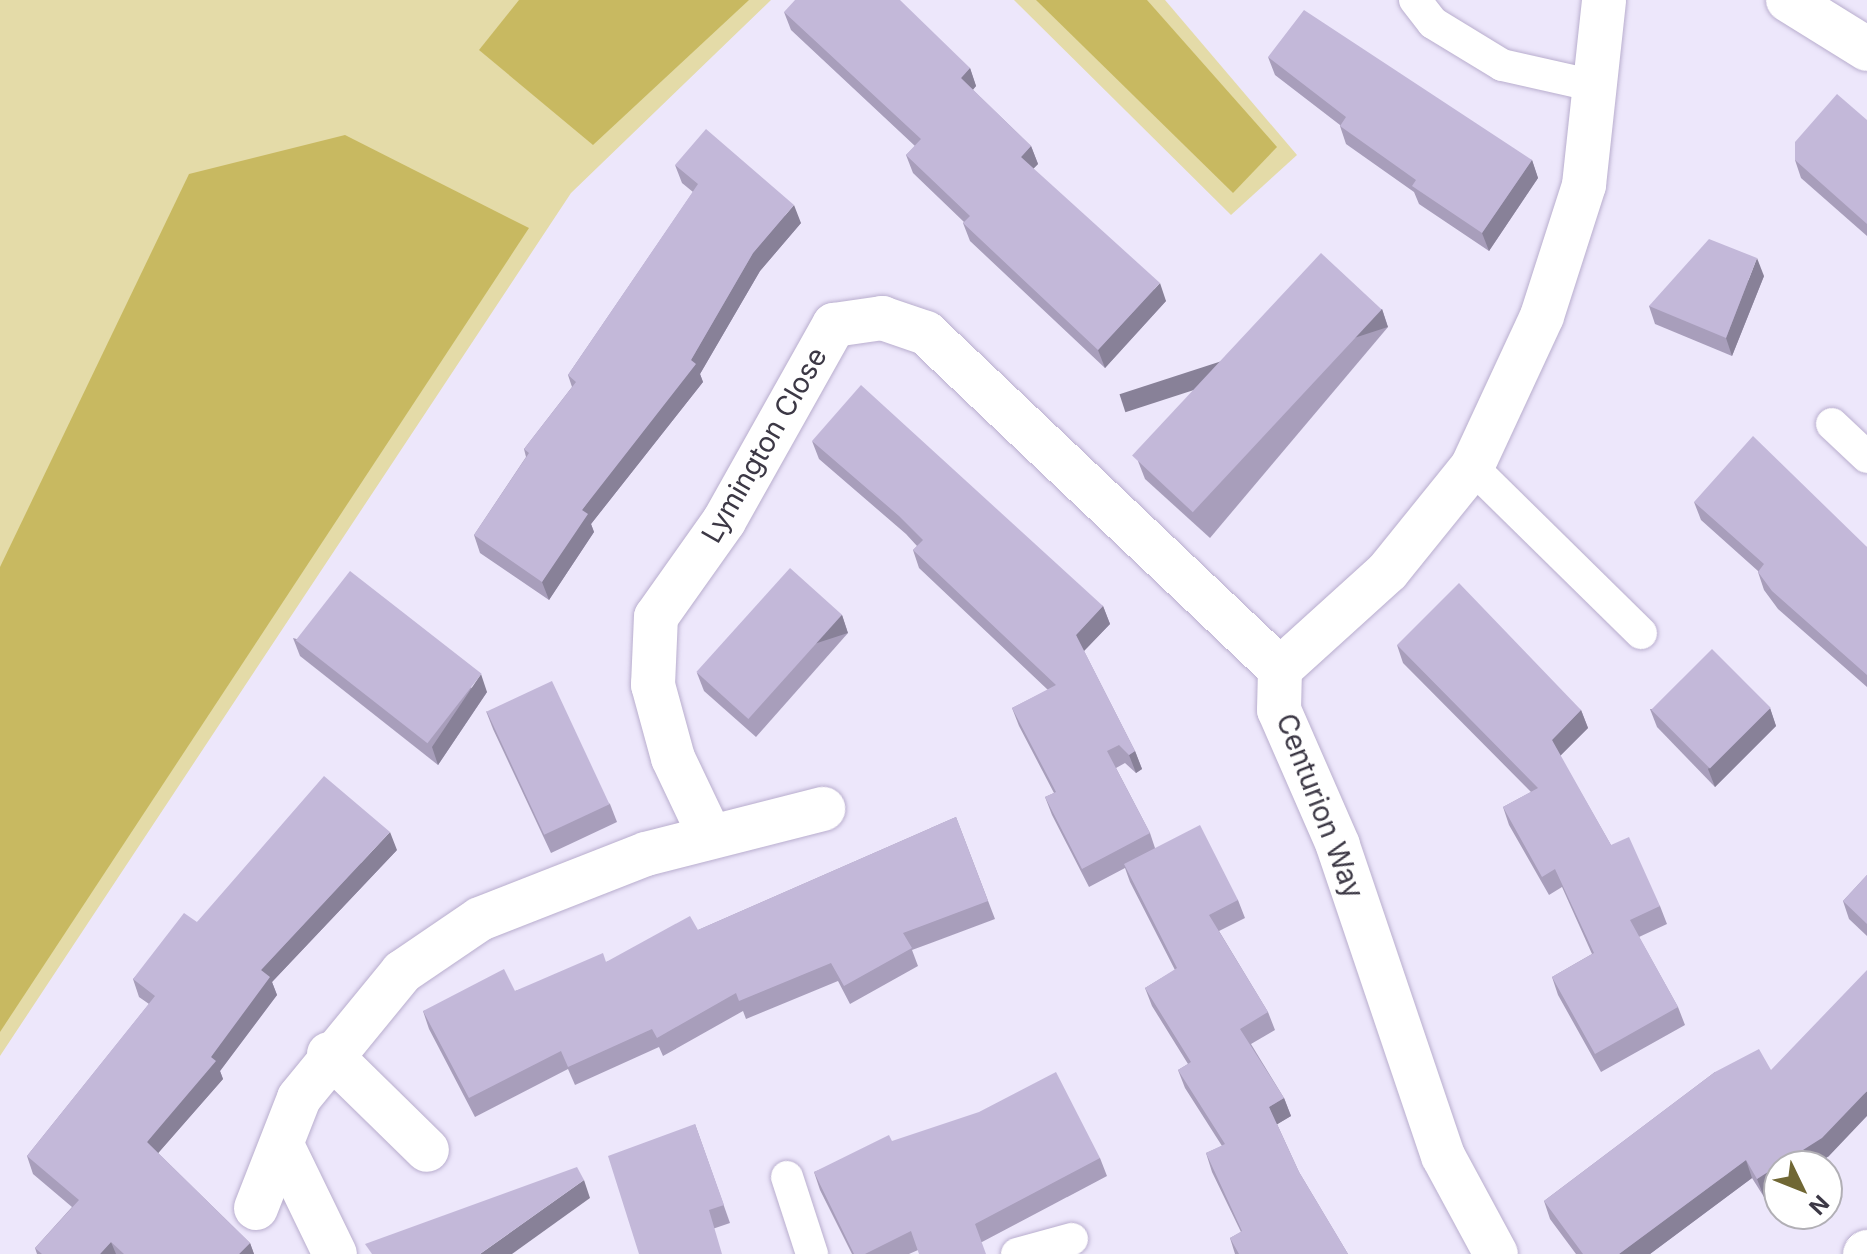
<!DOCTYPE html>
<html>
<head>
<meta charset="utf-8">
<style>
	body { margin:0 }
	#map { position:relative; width:1867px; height:1254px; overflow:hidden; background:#ede7fb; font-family:Inter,sans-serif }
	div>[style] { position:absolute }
	.green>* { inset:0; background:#e4dba8 }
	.forest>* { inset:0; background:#c8b961 }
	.roads { filter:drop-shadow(0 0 2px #b9aece) drop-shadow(0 0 2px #b9aece) }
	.lane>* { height:32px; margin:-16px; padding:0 16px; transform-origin:16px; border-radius:16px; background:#fff }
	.street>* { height:44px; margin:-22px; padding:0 22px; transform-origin:22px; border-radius:22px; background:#fff }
	.wall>* { inset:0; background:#a89ebb }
	.shaded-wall>* { inset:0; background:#888198; transform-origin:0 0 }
	.building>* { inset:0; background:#c3b8d9; transform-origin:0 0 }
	span { translate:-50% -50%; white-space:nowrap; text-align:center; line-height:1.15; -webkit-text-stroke:7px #fff; paint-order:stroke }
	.street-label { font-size:28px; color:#3c3845 }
	.north { position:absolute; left:1763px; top:1150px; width:80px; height:80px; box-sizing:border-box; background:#fff; border:2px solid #b1afb5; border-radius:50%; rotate:133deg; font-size:22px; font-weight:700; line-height:32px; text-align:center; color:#3c3845 }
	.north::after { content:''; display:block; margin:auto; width:28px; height:36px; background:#706734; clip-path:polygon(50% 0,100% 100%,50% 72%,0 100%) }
</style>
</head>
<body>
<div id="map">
	<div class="green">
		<div style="clip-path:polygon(0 0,771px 0,571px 193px,0 1056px)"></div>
		<div style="clip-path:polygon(1014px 0,1165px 0,1297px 155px,1231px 215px)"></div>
	</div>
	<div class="forest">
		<div style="clip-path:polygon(519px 0,749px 0,593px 145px,479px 50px)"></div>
		<div style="clip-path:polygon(1036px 0,1147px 0,1277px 147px,1233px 193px)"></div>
		<div style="clip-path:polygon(345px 135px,529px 228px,0 1032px,0 567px,189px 174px)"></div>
	</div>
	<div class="roads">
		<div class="lane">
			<div style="left:1415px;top:0;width:29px;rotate:52deg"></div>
			<div style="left:1433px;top:23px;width:81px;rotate:31.3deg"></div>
			<div style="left:1502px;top:65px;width:91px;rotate:12.7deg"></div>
			<div style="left:1832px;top:424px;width:48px;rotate:43.3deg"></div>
			<div style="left:1472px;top:467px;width:237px;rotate:44.5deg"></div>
			<div style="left:787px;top:1177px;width:81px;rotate:72deg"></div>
			<div style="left:1017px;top:1254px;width:57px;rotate:-15.3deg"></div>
		</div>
		<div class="street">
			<div style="left:1788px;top:0;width:93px;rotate:31.8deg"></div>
			<div style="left:710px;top:836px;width:86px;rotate:-115.4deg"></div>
			<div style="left:673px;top:758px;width:76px;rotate:-105.3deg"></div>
			<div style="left:653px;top:685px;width:68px;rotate:-87.5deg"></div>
			<div style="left:656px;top:617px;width:118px;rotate:-54.7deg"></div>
			<div style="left:724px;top:521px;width:225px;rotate:-60.7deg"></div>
			<div style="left:834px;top:325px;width:49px;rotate:-8.3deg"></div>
			<div style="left:882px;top:318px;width:46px;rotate:18.8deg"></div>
			<div style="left:926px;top:333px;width:488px;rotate:43.5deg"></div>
			<div style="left:329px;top:1054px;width:137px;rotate:44.4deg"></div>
			<div style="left:282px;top:1145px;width:121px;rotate:64.1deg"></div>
			<div style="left:256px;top:1208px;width:118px;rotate:-68.6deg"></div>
			<div style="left:299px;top:1098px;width:163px;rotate:-50.7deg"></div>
			<div style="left:402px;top:972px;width:94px;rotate:-34.2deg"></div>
			<div style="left:480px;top:919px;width:178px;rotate:-21.4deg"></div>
			<div style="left:646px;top:854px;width:183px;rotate:-14.3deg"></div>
			<div style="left:1496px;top:1254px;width:111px;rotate:-118.4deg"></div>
			<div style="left:1443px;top:1156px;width:328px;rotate:-108.7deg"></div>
			<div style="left:1338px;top:845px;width:147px;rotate:-113.6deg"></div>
			<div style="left:1279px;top:710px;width:41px;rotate:-88.6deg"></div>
			<div style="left:1280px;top:669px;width:146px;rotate:-42.2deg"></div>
			<div style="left:1388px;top:571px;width:134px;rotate:-51.1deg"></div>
			<div style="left:1472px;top:467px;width:166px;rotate:-65.1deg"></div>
			<div style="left:1542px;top:316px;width:138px;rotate:-72.2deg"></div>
			<div style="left:1584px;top:185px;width:186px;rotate:-83.8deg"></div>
			<div style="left:1865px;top:1254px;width:3px;rotate:-45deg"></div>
		</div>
	</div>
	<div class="wall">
		<div style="clip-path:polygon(784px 12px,970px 68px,976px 86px,973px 90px,1031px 146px,1038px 164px,1033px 169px,1166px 301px,1105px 368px,970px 241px,963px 223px,964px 222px,913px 173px,906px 155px,915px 146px,791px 30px)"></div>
		<div style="clip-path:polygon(1268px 57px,1532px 160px,1538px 178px,1489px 251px,1419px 204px,1414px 192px,1346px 144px,1340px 126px,1340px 125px,1275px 75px)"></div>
		<div style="clip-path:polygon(1867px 120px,1867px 236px,1801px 178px,1795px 160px)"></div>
		<div style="clip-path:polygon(675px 165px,801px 223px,760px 271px,700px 374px,703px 382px,591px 524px,594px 532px,549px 600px,480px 553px,474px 535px,526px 457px,524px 449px,572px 387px,568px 375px,693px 192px,682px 183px)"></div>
		<div style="clip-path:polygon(1764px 276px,1732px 356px,1655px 324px,1649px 306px)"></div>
		<div style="clip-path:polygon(1382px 309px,1388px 327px,1210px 538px,1145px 479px,1138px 461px)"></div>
		<div style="clip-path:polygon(812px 441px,1103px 606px,1110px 624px,1084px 651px,1135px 751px,1142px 769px,1136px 773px,1125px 763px,1116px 768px,1150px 833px,1155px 848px,1238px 900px,1245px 918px,1219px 931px,1268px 1012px,1275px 1030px,1251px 1044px,1284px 1098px,1291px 1116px,1277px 1124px,1299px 1172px,1348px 1254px,1235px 1254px,1230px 1238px,1241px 1232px,1212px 1172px,1206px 1153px,1222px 1146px,1185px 1088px,1178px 1070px,1188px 1064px,1152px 1006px,1145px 988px,1175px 970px,1130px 882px,1125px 868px,1089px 887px,1052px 815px,1045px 797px,1054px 793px,1019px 726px,1012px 708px,1048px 690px,919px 568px,913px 550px,917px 546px,906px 534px,819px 459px)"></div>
		<div style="clip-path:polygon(1694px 502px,1867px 547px,1867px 687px,1778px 609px,1764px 590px,1758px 572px,1758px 571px,1701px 520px)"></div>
		<div style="clip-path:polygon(842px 615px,848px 633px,756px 737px,704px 691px,697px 673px)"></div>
		<div style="clip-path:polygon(293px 638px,487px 692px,438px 765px,300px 656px)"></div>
		<div style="clip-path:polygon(1397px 645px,1581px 710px,1588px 728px,1560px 756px,1611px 845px,1660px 906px,1667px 924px,1639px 937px,1678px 1007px,1685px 1025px,1601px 1072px,1558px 995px,1552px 977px,1592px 954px,1562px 887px,1549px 895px,1509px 825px,1503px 807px,1531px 792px,1403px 663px)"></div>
		<div style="clip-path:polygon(1770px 708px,1776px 726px,1715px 787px,1657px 727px,1650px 709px)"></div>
		<div style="clip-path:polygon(486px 711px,610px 804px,617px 822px,551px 853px,493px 729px)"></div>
		<div style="clip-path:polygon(956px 817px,995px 919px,912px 950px,918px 966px,850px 1004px,838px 981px,746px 1019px,743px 1011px,663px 1056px,659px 1047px,575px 1085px,568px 1069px,475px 1117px,429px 1029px,423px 1011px,515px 991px,606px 962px,698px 930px)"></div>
		<div style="clip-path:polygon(397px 850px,272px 982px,277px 995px,220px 1071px,223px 1079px,158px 1153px,250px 1243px,254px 1254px,37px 1254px,35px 1248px,72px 1207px,33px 1174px,27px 1156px,149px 1004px,139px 997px,133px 979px,197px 922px)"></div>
		<div style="clip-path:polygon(1867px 875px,1867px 936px,1849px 919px,1843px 901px)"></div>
		<div style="clip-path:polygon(1715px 1072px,1829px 1156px,1813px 1166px,1779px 1166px,1764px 1197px,1752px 1178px,1650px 1254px,1576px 1254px,1550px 1219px,1544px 1201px)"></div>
		<div style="clip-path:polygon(695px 1124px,730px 1223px,639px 1254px)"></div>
		<div style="clip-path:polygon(892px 1141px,1100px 1158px,1107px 1176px,982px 1242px,918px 1250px,909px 1254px,852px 1254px,820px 1190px,814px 1172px)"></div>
	</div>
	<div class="shaded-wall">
		<div style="clip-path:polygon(970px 68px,976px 86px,967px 96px,961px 78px)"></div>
		<div style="clip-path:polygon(1031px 146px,1038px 164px,1027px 175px,1021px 157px)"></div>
		<div style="clip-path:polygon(1532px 160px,1538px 178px,1489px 251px,1482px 233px)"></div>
		<div style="clip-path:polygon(794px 205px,801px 223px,760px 271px,700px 374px,703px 382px,591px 524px,594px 532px,549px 600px,542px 582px,582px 510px,691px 360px,753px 253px)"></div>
		<div style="clip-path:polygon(1757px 258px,1764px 276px,1732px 356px,1726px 338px)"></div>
		<div style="clip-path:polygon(1160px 283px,1166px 301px,1105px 368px,1098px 350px)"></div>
		<div style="left:1382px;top:309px;width:19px;height:276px;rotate:72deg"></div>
		<div style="clip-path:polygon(1103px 606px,1110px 624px,1082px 653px,1076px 635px)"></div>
		<div style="left:842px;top:615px;width:19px;height:139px;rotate:72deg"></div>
		<div style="clip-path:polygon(481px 674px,487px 692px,438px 765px,432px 747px)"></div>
		<div style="clip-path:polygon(1770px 708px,1776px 726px,1715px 787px,1708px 769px)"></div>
		<div style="clip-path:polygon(1581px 710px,1588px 728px,1558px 758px,1552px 740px)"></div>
		<div style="clip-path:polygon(1135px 751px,1142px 769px,1136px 773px,1129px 755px)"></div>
		<div style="clip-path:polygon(390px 832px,397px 850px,272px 982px,277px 995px,220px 1071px,223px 1079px,153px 1159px,147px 1142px,211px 1057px,261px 970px)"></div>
		<div style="clip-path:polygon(1867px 1091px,1867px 1116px,1829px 1156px,1813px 1166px,1779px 1166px,1779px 1187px,1764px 1197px,1757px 1179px)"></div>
		<div style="clip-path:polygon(1284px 1098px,1291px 1116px,1276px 1125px,1269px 1107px)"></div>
		<div style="clip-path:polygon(1746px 1160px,1752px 1178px,1650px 1254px,1619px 1254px)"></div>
		<div style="clip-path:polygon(584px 1180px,590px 1198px,512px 1254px,480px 1254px)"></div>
		<div style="clip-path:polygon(111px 1242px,116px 1254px,100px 1254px)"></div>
		<div style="clip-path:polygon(250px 1243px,254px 1254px,239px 1254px)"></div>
	</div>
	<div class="building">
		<div style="clip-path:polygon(795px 0,900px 0,970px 68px,961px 78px,1031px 146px,1021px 157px,1160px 283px,1098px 350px,963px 223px,970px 216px,906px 155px,921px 139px,784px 12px)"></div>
		<div style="clip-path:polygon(1304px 10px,1532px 160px,1482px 233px,1412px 186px,1416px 180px,1340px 126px,1346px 117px,1268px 57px)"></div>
		<div style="clip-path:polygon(1837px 94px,1867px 120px,1867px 224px,1795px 160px,1795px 142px)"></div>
		<div style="clip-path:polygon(706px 129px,794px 205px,753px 253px,691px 360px,696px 364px,582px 510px,588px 514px,542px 582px,474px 535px,529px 453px,524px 449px,576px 382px,568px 375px,698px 184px,675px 165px)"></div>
		<div style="clip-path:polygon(1709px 239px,1757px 258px,1726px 338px,1649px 306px)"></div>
		<div style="left:1321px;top:253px;width:83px;height:277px;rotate:43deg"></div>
		<div style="clip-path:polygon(861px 385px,1103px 606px,1076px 635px,1135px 751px,1129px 755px,1119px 745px,1107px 751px,1150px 833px,1082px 869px,1045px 797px,1056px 792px,1012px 708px,1056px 685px,913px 550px,923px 540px,899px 516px,812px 441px)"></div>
		<div style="clip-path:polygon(1753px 436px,1867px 547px,1867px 675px,1772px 591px,1758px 572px,1764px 564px,1694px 502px)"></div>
		<div style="left:790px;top:568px;width:70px;height:140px;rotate:42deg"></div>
		<div style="left:350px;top:571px;width:167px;height:88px;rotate:38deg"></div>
		<div style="clip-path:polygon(1459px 583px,1581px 710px,1552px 740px,1611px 845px,1629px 837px,1660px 906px,1630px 920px,1678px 1007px,1595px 1054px,1552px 977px,1594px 953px,1555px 869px,1542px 877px,1503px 807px,1538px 788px,1397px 645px)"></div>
		<div style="left:1712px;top:649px;width:83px;height:86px;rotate:45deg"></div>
		<div style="left:552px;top:681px;width:136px;height:72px;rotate:65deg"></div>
		<div style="clip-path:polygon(324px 776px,390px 832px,261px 970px,270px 977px,211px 1057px,216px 1061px,147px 1142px,250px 1243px,239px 1254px,124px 1254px,111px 1242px,100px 1254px,42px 1254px,35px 1248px,79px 1200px,27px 1156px,155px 996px,133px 979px,184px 913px,197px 922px)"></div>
		<div style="clip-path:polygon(956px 817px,988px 901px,903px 933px,912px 948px,844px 986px,831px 963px,739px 1001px,736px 993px,657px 1038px,652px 1029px,568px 1067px,561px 1051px,469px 1098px,423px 1011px,504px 969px,515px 991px,603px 953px,606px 962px,690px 916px,698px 930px)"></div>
		<div style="clip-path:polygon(1200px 825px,1238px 900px,1209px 915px,1268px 1012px,1240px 1029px,1284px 1098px,1269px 1107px,1299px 1172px,1348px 1254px,1239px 1254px,1230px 1238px,1242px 1231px,1206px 1153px,1225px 1144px,1178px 1070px,1191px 1062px,1145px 988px,1177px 968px,1124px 864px)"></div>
		<div style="clip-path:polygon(1867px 875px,1867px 924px,1843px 901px)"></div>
		<div style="clip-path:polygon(1867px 970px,1867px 1091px,1822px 1138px,1757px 1179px,1746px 1160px,1619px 1254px,1583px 1254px,1544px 1201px,1715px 1072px,1759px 1049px,1771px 1070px)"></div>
		<div style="clip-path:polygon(1056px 1072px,1100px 1158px,975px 1224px,986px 1254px,919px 1254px,911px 1231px,865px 1254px,854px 1254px,814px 1172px,889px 1135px,892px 1141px,979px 1112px)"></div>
		<div style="clip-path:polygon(695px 1124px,724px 1205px,709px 1210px,722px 1254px,639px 1254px,608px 1156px)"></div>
		<div style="clip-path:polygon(577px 1167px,584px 1180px,480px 1254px,372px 1254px,365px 1244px)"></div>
	</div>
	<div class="street-label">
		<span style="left:764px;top:445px;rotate:-60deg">Lymington Close</span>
		<span style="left:1320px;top:806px;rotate:69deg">Centurion Way</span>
	</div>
	<div class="north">N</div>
</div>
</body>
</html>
